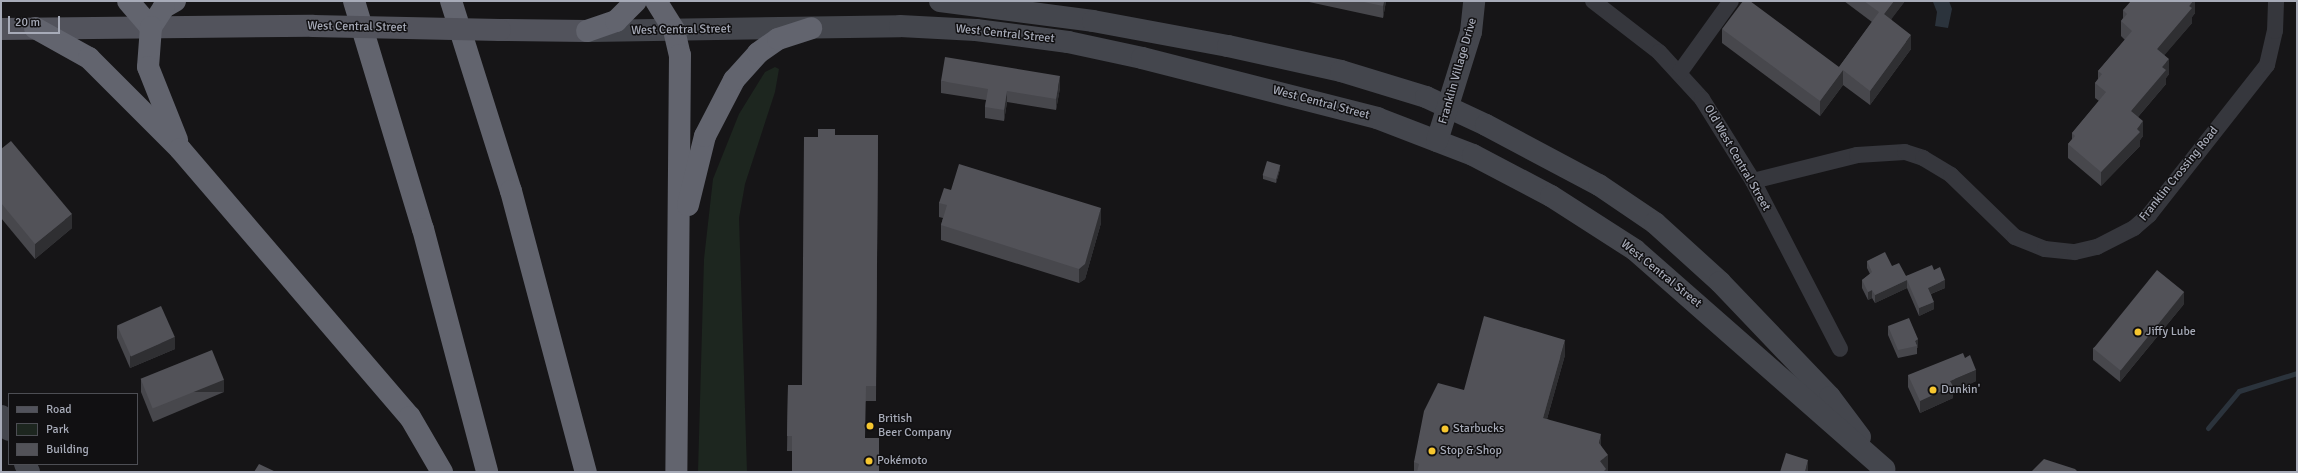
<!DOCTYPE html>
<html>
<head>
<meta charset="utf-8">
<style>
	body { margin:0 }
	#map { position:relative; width:2298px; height:473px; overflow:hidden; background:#161517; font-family:Signika,sans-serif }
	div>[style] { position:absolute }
	.green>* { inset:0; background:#1d261f }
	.water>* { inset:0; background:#2b333c }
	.stream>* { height:5px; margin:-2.5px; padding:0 2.5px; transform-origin:2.5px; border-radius:2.5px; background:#2b333c }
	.street>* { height:16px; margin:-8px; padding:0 8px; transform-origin:8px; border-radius:8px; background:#36373d }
	.secondary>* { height:22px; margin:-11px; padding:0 11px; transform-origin:11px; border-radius:11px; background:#44464d }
	.primary>* { height:22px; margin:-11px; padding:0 11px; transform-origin:11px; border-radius:11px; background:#52535c }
	.highway>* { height:22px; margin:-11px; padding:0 11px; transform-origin:11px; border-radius:11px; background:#62646e }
	.primary-bridge>* { height:22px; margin:-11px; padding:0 11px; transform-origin:11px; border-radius:11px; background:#52535c }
	.wall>* { inset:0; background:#47474c }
	.shaded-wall>* { inset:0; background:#2f2f32; transform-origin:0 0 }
	.building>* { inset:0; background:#525258; transform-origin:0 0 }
	.dots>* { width:11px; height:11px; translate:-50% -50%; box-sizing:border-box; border:2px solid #111012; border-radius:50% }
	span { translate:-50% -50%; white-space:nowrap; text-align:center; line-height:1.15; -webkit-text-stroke:3px #111012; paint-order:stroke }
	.street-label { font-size:12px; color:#a7abb8 }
	.poi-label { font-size:12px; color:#a7abb8 }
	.left { translate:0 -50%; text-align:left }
	.frame { position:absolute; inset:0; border:2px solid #a7abb8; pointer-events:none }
	.legend { position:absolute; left:8px; top:393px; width:130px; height:72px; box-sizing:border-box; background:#111012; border:1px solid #4d4e54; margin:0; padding:5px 7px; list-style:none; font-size:12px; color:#a7abb8 }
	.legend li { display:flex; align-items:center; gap:8px; height:20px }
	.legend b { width:20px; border:1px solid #4d4e54 }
	.scale { position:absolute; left:8px; top:16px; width:52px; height:18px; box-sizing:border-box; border:2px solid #a7abb8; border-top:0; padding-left:5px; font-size:12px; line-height:14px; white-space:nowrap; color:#a7abb8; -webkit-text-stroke:3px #111012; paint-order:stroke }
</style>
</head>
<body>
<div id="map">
	<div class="green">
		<div style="clip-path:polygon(775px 67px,779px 69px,775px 92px,745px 184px,739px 218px,747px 472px,698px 472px,704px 259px,713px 179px,739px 114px,765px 72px)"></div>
	</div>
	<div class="water">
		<div style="clip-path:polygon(1949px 1px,1952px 9px,1948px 28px,1935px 26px,1937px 12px,1933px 2px)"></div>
	</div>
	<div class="stream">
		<div style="left:2208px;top:428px;width:48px;rotate:-50deg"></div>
		<div style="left:2239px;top:391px;width:61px;rotate:-17.2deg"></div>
	</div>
	<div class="street">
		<div style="left:1593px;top:1px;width:83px;rotate:37.7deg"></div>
		<div style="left:1659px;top:52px;width:64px;rotate:47.5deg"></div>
		<div style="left:1702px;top:99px;width:97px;rotate:58.1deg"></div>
		<div style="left:1753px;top:181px;width:189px;rotate:62.6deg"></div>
		<div style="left:1680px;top:72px;width:87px;rotate:-54.3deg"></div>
		<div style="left:1753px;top:181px;width:107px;rotate:-14deg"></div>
		<div style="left:1857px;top:155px;width:48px;rotate:-3.6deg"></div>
		<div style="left:1905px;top:152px;width:19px;rotate:18deg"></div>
		<div style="left:1923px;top:158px;width:33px;rotate:31deg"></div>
		<div style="left:1951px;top:175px;width:89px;rotate:44.1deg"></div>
		<div style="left:2015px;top:237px;width:32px;rotate:22deg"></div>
		<div style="left:2045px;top:249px;width:30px;rotate:6deg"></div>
		<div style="left:2075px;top:252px;width:23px;rotate:-13deg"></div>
		<div style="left:2097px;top:247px;width:42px;rotate:-27.2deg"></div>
		<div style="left:2134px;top:228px;width:20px;rotate:-41deg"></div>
		<div style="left:2149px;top:215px;width:191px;rotate:-51.8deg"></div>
		<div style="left:2267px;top:65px;width:35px;rotate:-77deg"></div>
		<div style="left:2275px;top:31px;width:30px;rotate:-88deg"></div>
	</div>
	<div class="secondary">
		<div style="left:940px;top:1px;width:154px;rotate:7.4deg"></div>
		<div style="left:1093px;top:21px;width:137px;rotate:10.5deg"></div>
		<div style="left:1228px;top:46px;width:116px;rotate:12.5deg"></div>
		<div style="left:1341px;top:71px;width:89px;rotate:17deg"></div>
		<div style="left:1426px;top:97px;width:66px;rotate:25deg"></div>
		<div style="left:1486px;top:125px;width:128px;rotate:28deg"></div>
		<div style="left:1599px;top:185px;width:68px;rotate:34.2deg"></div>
		<div style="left:1655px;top:223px;width:88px;rotate:42.2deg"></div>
		<div style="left:1720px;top:282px;width:159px;rotate:46.3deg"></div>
		<div style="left:1830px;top:397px;width:50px;rotate:53.1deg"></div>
		<div style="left:591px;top:31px;width:309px;rotate:-0.9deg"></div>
		<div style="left:900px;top:26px;width:76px;rotate:3deg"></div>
		<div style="left:976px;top:30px;width:93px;rotate:7.4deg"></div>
		<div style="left:1068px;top:42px;width:76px;rotate:12.2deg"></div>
		<div style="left:1142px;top:58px;width:243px;rotate:14.3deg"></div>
		<div style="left:1377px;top:118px;width:103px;rotate:21.1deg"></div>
		<div style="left:1473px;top:155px;width:88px;rotate:27.7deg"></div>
		<div style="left:1551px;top:196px;width:100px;rotate:32.7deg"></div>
		<div style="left:1635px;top:250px;width:332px;rotate:41.3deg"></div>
		<div style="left:1437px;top:141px;width:114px;rotate:-72.7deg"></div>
		<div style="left:1471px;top:32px;width:31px;rotate:-84deg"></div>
		<div style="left:1px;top:416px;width:16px;rotate:60deg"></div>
		<div style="left:25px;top:464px;width:9px;rotate:63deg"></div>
	</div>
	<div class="primary">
		<div style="left:1px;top:29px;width:312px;rotate:-0.6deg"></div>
		<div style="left:500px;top:30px;width:87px;rotate:0.7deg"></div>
	</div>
	<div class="highway">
		<div style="left:128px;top:1px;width:35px;rotate:49deg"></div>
		<div style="left:175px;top:1px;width:13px;rotate:151deg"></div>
		<div style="left:164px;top:7px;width:24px;rotate:123deg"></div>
		<div style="left:151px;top:27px;width:40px;rotate:94.3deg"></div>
		<div style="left:148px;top:67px;width:79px;rotate:68.3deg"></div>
		<div style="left:354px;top:1px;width:238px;rotate:73.2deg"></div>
		<div style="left:423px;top:229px;width:251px;rotate:75.2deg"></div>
		<div style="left:451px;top:1px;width:199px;rotate:72.5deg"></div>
		<div style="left:511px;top:191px;width:291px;rotate:75.1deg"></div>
		<div style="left:656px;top:1px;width:34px;rotate:58deg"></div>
		<div style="left:674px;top:30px;width:26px;rotate:77deg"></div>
		<div style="left:680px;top:55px;width:417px;rotate:90.5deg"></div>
		<div style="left:35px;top:28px;width:62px;rotate:29.1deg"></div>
		<div style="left:89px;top:58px;width:129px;rotate:45deg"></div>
		<div style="left:180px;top:149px;width:353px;rotate:49.4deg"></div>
		<div style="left:410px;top:417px;width:64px;rotate:59.8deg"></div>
		<div style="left:587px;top:31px;width:31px;rotate:-19deg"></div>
		<div style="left:616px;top:21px;width:28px;rotate:-45deg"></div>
		<div style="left:688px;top:205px;width:71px;rotate:-76.2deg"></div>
		<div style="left:705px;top:136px;width:63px;rotate:-62.6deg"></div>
		<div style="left:734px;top:80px;width:36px;rotate:-48deg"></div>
		<div style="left:758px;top:53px;width:24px;rotate:-35deg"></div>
		<div style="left:778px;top:39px;width:35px;rotate:-18deg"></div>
	</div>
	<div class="primary-bridge">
		<div style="left:313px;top:26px;width:187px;rotate:1.2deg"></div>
	</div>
	<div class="wall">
		<div style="clip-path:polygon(1309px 1px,1386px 1px,1383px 18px,1309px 2px)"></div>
		<div style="clip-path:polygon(1844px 1px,1905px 1px,1891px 19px,1911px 49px,1870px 105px,1843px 85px,1820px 116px,1722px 43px,1722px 29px,1839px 67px,1872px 22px)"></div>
		<div style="clip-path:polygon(2195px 1px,2195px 13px,2192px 17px,2192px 23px,2164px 55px,2169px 74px,2166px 78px,2166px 84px,2138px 117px,2143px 136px,2140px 140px,2140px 146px,2101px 186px,2068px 158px,2068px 144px,2072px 139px,2072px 133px,2099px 101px,2095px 98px,2095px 83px,2098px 79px,2098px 71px,2125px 40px,2121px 36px,2121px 21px,2123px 18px,2123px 10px)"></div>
		<div style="clip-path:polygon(941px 81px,1060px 88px,1056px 110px,1007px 102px,1004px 121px,985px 118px,985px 107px,986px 100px,941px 93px)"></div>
		<div style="clip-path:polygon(835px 135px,878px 135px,876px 401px,866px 401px,792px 451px,787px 451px,788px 385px,802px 385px,818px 137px)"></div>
		<div style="clip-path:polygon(1px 149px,72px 228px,35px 259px,1px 218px)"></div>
		<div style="clip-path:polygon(1280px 169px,1276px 183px,1263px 179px,1263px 175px)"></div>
		<div style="clip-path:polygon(951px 190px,1101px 223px,1085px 279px,1079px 283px,941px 240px,941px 225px,943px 218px,939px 217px,939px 203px)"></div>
		<div style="clip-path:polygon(1867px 261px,1892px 266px,1906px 276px,1934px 270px,1945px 288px,1931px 294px,1934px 309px,1919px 316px,1907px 288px,1875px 303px,1872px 298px,1868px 300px,1862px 288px,1862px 280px,1870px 274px,1867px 268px)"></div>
		<div style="clip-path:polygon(2184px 304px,2120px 382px,2093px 360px,2093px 348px)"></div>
		<div style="clip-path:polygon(117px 326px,175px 349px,130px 368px,117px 338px)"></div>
		<div style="clip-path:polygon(1888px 326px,1918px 339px,1918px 347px,1917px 348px,1917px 354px,1898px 358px,1888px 335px)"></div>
		<div style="clip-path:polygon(1565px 355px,1547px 419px,1601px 446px,1608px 470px,1606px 472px,1414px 472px,1414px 462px,1464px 390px)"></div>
		<div style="clip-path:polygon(1908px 375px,1976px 381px,1953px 392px,1953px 398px,1920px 413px,1908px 387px)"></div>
		<div style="clip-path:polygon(141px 380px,224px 392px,153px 422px,141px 392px)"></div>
	</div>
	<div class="shaded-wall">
		<div style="clip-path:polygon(1384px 1px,1386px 1px,1383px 18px,1383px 6px)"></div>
		<div style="clip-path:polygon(1894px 1px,1905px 1px,1884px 29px,1884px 14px)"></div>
		<div style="clip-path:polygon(2193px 1px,2195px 1px,2195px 13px,2192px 17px,2192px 23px,2157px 64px,2157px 49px)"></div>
		<div style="clip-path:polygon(1911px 35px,1911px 49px,1870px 105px,1870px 91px)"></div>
		<div style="clip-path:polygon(2169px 59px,2169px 74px,2166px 78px,2166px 84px,2131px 125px,2131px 111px,2162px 67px)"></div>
		<div style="clip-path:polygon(1843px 70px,1843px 85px,1820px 116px,1820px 101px)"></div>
		<div style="clip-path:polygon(1060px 76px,1060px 88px,1056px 110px,1056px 99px)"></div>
		<div style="clip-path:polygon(1007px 91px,1007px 102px,1004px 121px,1004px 110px)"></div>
		<div style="clip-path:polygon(2143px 121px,2143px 136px,2140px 140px,2140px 146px,2101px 186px,2101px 172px)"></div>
		<div style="clip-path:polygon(1280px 165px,1280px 169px,1276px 183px,1276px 179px)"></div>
		<div style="clip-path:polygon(1101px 208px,1101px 223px,1085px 279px,1079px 283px,1079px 269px)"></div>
		<div style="clip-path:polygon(72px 214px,72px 228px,35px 259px,35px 244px)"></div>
		<div style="clip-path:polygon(1907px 280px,1907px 288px,1875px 303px,1875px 295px)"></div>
		<div style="clip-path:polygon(1945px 280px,1945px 288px,1928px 295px,1928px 288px)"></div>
		<div style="clip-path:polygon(1872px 290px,1872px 298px,1868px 300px,1868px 292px)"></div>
		<div style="clip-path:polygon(2184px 292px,2184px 304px,2120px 382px,2120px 370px)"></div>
		<div style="clip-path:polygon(1934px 302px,1934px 309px,1919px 316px,1919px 308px)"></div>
		<div style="clip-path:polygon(175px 337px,175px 349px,130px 368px,130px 356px)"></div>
		<div style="clip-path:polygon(1918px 339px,1918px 347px,1917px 348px,1917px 346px,1915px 341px)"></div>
		<div style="clip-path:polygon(1565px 340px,1565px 355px,1543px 433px,1543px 418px)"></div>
		<div style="clip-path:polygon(1976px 370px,1976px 381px,1953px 392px,1953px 398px,1920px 413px,1920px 401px,1950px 381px)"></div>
		<div style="left:224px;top:380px;width:12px;height:77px;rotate:90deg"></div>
		<div style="clip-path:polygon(1601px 434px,1601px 449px,1599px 443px)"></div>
		<div style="clip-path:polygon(1608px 455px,1608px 470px,1606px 472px,1600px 472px,1600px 461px)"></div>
		<div style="clip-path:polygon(1808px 460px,1808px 472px,1805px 472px)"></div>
	</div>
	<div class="building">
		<div style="clip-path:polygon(1359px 1px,1384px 1px,1383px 6px)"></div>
		<div style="clip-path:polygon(1743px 1px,1750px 1px,1839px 67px,1879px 12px,1864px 1px,1894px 1px,1884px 14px,1911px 35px,1870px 91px,1843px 70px,1820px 101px,1722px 29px)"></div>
		<div style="clip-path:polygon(2131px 1px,2193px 1px,2189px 6px,2192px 8px,2157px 49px,2169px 59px,2162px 67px,2166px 70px,2131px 111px,2143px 121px,2137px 129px,2140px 132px,2101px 172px,2068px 144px,2075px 136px,2072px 133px,2106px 92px,2095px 83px,2102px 74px,2098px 71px,2132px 31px,2121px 21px,2127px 14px,2123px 10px)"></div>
		<div style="clip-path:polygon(945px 57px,1060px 76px,1056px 99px,1007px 91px,1004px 110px,985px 107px,988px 89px,941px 81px)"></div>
		<div style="clip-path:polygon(818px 129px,835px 129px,835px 135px,878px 135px,876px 386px,866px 386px,865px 438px,879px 438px,879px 472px,792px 472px,792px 436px,787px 436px,788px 385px,802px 385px,804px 137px,818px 137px)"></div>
		<div style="clip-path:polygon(11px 141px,72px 214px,35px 244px,1px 203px,1px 149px)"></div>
		<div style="left:1267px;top:161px;width:14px;height:15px;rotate:17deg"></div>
		<div style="clip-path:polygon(959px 164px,1101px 208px,1085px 264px,1079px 269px,941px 225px,947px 205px,939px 203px,944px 188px,951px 190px)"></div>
		<div style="clip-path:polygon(1885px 252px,1892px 266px,1899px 263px,1906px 276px,1932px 265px,1934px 270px,1940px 267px,1945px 280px,1928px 288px,1934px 302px,1919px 308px,1907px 280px,1875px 295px,1872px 290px,1868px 292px,1862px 280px,1872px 272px,1867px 261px)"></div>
		<div style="left:2157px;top:270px;width:35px;height:101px;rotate:39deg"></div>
		<div style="left:161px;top:306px;width:34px;height:48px;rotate:66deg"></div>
		<div style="clip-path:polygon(1484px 316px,1565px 340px,1543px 418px,1601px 434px,1599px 443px,1608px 455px,1600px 461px,1606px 469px,1603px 472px,1417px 472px,1419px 464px,1414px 462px,1424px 411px,1438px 383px,1464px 390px)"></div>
		<div style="clip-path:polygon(1909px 318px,1918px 339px,1915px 341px,1917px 346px,1898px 350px,1888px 326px)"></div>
		<div style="left:212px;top:350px;width:32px;height:77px;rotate:68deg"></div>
		<div style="clip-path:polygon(1963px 353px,1965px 358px,1970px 355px,1976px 370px,1950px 381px,1953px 386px,1920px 401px,1908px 375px)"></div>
		<div style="clip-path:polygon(1786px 453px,1808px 460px,1805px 472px,1780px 472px)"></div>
		<div style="clip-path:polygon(2044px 459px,2075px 469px,2078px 472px,2031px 472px)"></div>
		<div style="clip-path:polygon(259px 464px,276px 472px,254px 472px)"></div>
	</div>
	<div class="dots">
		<div style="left:2138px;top:332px;background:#f6c62f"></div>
		<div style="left:1933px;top:390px;background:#f6c62f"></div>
		<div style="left:870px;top:426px;background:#f6c62f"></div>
		<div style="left:1445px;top:429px;background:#f6c62f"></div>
		<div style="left:1432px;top:451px;background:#f6c62f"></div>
		<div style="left:869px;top:461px;background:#f6c62f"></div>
	</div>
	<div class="street-label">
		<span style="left:357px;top:27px;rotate:1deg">West Central Street</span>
		<span style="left:681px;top:30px;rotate:-1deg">West Central Street</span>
		<span style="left:1005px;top:34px;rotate:6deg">West Central Street</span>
		<span style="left:1458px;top:71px;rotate:-74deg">Franklin Village Drive</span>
		<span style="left:1321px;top:103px;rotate:15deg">West Central Street</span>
		<span style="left:1737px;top:158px;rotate:60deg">Old West Central Street</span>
		<span style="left:2179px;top:174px;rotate:-51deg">Franklin Crossing Road</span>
		<span style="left:1661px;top:274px;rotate:39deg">West Central Street</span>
	</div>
	<div class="poi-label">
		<span class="left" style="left:2146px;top:332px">Jiffy Lube</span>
		<span class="left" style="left:1941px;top:390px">Dunkin'</span>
		<span class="left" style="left:878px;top:426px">British<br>Beer Company</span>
		<span class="left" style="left:1453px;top:429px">Starbucks</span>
		<span class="left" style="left:1440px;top:451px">Stop &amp; Shop</span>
		<span class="left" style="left:877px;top:461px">Pokémoto</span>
	</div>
	<div class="frame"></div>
	<ul class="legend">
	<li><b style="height:5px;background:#52535c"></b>Road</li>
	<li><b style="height:11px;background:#1d261f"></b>Park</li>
	<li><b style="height:11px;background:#525258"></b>Building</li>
	</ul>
	<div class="scale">20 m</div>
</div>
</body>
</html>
